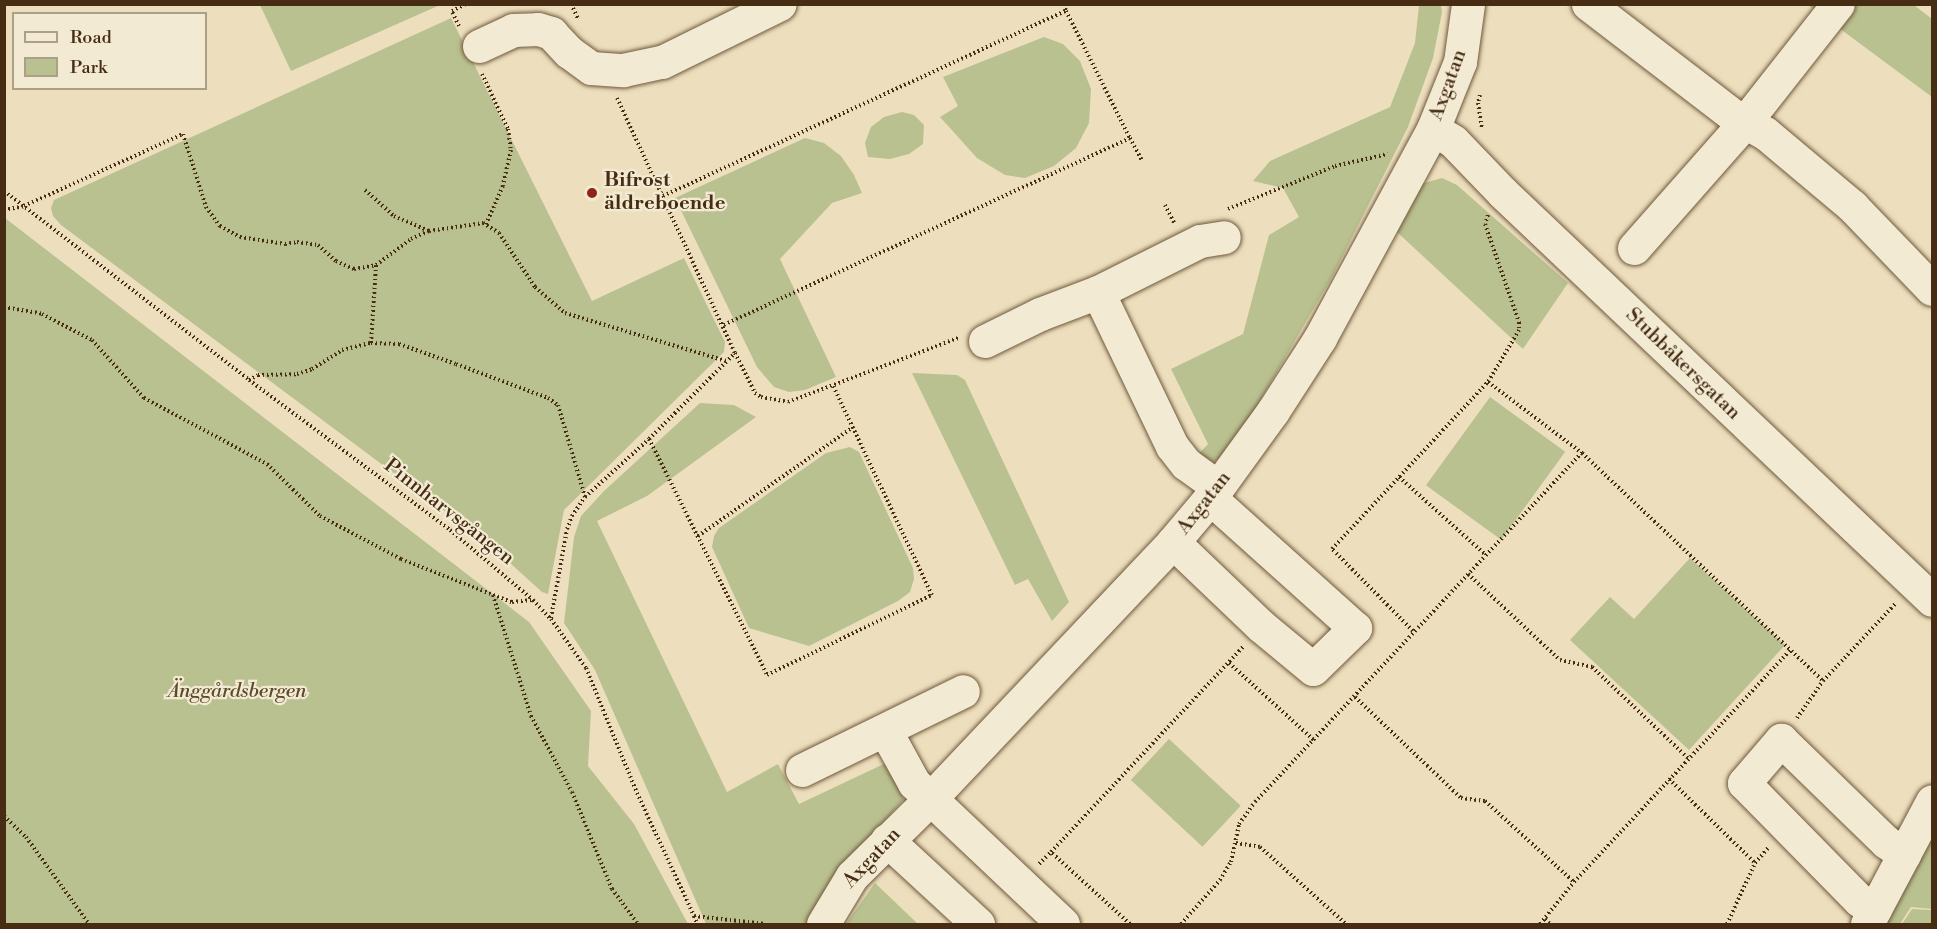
<!DOCTYPE html>
<html>
<head>
<meta charset="utf-8">
<style>
	body { margin:0 }
	#map { position:relative; width:1937px; height:929px; overflow:hidden; background:#eddfbd; font-family:"Libre Bodoni",serif }
	div>[style] { position:absolute }
	.green>* { inset:0; background:#bac190; transform-origin:0 0 }
	.path>* { height:4px; margin-top:-2px; transform-origin:0; background:repeating-linear-gradient(90deg,#452c12 0 1.5px,transparent 0 4.5px) }
	.roads { filter:drop-shadow(0 0 2px #6f593d) drop-shadow(0 0 2px #6f593d) }
	.minor>* { height:33px; margin:-16.5px; padding:0 16.5px; transform-origin:16.5px; border-radius:16.5px; background:#f3ead4 }
	.dots>* { width:16px; height:16px; translate:-50% -50%; box-sizing:border-box; border:3px solid #f3ead4; border-radius:50% }
	span { translate:-50% -50%; white-space:nowrap; text-align:center; line-height:1.15; -webkit-text-stroke:4.5px #f3ead4; paint-order:stroke }
	.street-label { font-size:20px; color:#452c12 }
	.poi-label { font-size:20px; color:#452c12; font-weight:700 }
	.left { translate:0 -50%; text-align:left }
	.park-label { font-size:20px; color:#5c4a2b; font-style:italic }
	.frame { position:absolute; inset:0; border:6px solid #452c12; pointer-events:none }
	.legend { position:absolute; left:12px; top:12px; width:195px; height:78px; box-sizing:border-box; background:#f3ead4; border:2px solid #ad9e86; margin:0; padding:8px 10px; list-style:none; font-size:18px; color:#452c12 }
	.legend li { display:flex; align-items:center; gap:12px; height:30px }
	.legend b { width:30px; border:2px solid #ad9e86 }
</style>
</head>
<body>
<div id="map">
	<div class="green">
		<div style="clip-path:polygon(260px 5px,440px 5px,291px 71px)"></div>
		<div style="clip-path:polygon(1419px 5px,1441px 5px,1442px 12px,1433px 58px,1408px 127px,1332px 277px,1237px 440px,1218px 460px,1209px 462px,1196px 457px,1208px 444px,1171px 369px,1243px 334px,1269px 235px,1299px 217px,1283px 188px,1253px 181px,1270px 161px,1390px 107px,1415px 43px)"></div>
		<div style="clip-path:polygon(1808px 5px,1914px 5px,1932px 19px,1932px 97px)"></div>
		<div style="clip-path:polygon(451px 18px,592px 301px,684px 258px,725px 342px,724px 352px,564px 510px,548px 594px,542px 592px,490px 545px,61px 225px,53px 216px,51px 208px,54px 200px)"></div>
		<div style="clip-path:polygon(1044px 37px,1063px 44px,1080px 61px,1091px 89px,1089px 123px,1076px 148px,1054px 166px,1025px 178px,1005px 175px,977px 158px,940px 117px,958px 106px,943px 77px)"></div>
		<div style="clip-path:polygon(902px 112px,914px 115px,924px 125px,923px 144px,909px 154px,890px 159px,868px 157px,865px 143px,871px 127px,884px 117px)"></div>
		<div style="clip-path:polygon(805px 138px,824px 143px,841px 156px,854px 175px,862px 193px,832px 203px,780px 259px,836px 377px,805px 390px,789px 392px,774px 387px,757px 367px,675px 198px)"></div>
		<div style="clip-path:polygon(1442px 178px,1457px 185px,1568px 283px,1523px 349px,1397px 232px,1421px 184px)"></div>
		<div style="clip-path:polygon(5px 218px,529px 622px,591px 711px,588px 766px,634px 824px,688px 924px,5px 924px)"></div>
		<div style="clip-path:polygon(912px 373px,957px 375px,965px 380px,1069px 602px,1052px 621px,1028px 579px,1015px 585px)"></div>
		<div style="left:1490px;top:397px;width:93px;height:109px;rotate:36deg"></div>
		<div style="clip-path:polygon(700px 403px,734px 405px,756px 417px,647px 496px,597px 521px,727px 792px,778px 764px,799px 804px,888px 762px,901px 787px,903px 800px,845px 866px,811px 924px,706px 924px,595px 670px,564px 623px,574px 537px,581px 516px,604px 491px)"></div>
		<div style="clip-path:polygon(850px 447px,859px 452px,913px 568px,914px 579px,910px 592px,898px 601px,809px 646px,749px 628px,717px 558px,712px 547px,714px 536px,719px 528px,826px 453px)"></div>
		<div style="clip-path:polygon(1690px 558px,1785px 645px,1689px 750px,1570px 640px,1610px 597px,1634px 619px)"></div>
		<div style="left:1169px;top:739px;width:98px;height:56px;rotate:43deg"></div>
		<div style="clip-path:polygon(1932px 829px,1932px 909px,1911px 907px,1900px 924px,1883px 924px)"></div>
		<div style="clip-path:polygon(875px 883px,917px 923px,916px 924px,846px 924px)"></div>
		<div style="clip-path:polygon(1912px 909px,1932px 910px,1932px 924px,1902px 924px)"></div>
	</div>
	<div class="path">
		<div style="left:571px;top:4px;width:17px;rotate:65deg"></div>
		<div style="left:1064px;top:4px;width:7px;rotate:74deg"></div>
		<div style="left:459px;top:26px;width:17px;rotate:-115deg"></div>
		<div style="left:452px;top:11px;width:16px;rotate:-27deg"></div>
		<div style="left:482px;top:74px;width:61px;rotate:64.7deg"></div>
		<div style="left:508px;top:129px;width:21px;rotate:82deg"></div>
		<div style="left:511px;top:150px;width:37px;rotate:103deg"></div>
		<div style="left:503px;top:186px;width:42px;rotate:114.1deg"></div>
		<div style="left:1480px;top:95px;width:8px;rotate:104deg"></div>
		<div style="left:1478px;top:103px;width:25px;rotate:81deg"></div>
		<div style="left:617px;top:98px;width:281px;rotate:65.2deg"></div>
		<div style="left:735px;top:353px;width:45px;rotate:63.4deg"></div>
		<div style="left:755px;top:393px;width:7px;rotate:34deg"></div>
		<div style="left:761px;top:397px;width:27px;rotate:10deg"></div>
		<div style="left:788px;top:402px;width:182px;rotate:-20.6deg"></div>
		<div style="left:1130px;top:138px;width:26px;rotate:62deg"></div>
		<div style="left:365px;top:190px;width:39px;rotate:42deg"></div>
		<div style="left:394px;top:216px;width:38px;rotate:23deg"></div>
		<div style="left:4px;top:191px;width:309px;rotate:37.6deg"></div>
		<div style="left:249px;top:380px;width:251px;rotate:36.7deg"></div>
		<div style="left:450px;top:530px;width:109px;rotate:40.1deg"></div>
		<div style="left:533px;top:600px;width:26px;rotate:47deg"></div>
		<div style="left:551px;top:619px;width:60px;rotate:54.5deg"></div>
		<div style="left:586px;top:668px;width:135px;rotate:67.8deg"></div>
		<div style="left:637px;top:793px;width:136px;rotate:65.1deg"></div>
		<div style="left:694px;top:916px;width:71px;rotate:6.4deg"></div>
		<div style="left:663px;top:196px;width:443px;rotate:-24.7deg"></div>
		<div style="left:1066px;top:11px;width:142px;rotate:63.3deg"></div>
		<div style="left:1130px;top:138px;width:448px;rotate:155.3deg"></div>
		<div style="left:1165px;top:205px;width:20px;rotate:63deg"></div>
		<div style="left:1228px;top:209px;width:115px;rotate:-21.9deg"></div>
		<div style="left:1335px;top:166px;width:54px;rotate:-12.8deg"></div>
		<div style="left:4px;top:210px;width:20px;rotate:-11deg"></div>
		<div style="left:24px;top:206px;width:175px;rotate:-24.4deg"></div>
		<div style="left:183px;top:134px;width:77px;rotate:72.5deg"></div>
		<div style="left:206px;top:207px;width:24px;rotate:54deg"></div>
		<div style="left:220px;top:226px;width:23px;rotate:29deg"></div>
		<div style="left:240px;top:237px;width:46px;rotate:8.8deg"></div>
		<div style="left:285px;top:244px;width:12px;rotate:-9deg"></div>
		<div style="left:297px;top:242px;width:21px;rotate:8deg"></div>
		<div style="left:318px;top:245px;width:24px;rotate:42deg"></div>
		<div style="left:336px;top:261px;width:20px;rotate:24deg"></div>
		<div style="left:354px;top:269px;width:22px;rotate:-10deg"></div>
		<div style="left:376px;top:265px;width:44px;rotate:-36.6deg"></div>
		<div style="left:411px;top:239px;width:20px;rotate:-24deg"></div>
		<div style="left:429px;top:231px;width:55px;rotate:-8.4deg"></div>
		<div style="left:483px;top:223px;width:19px;rotate:32deg"></div>
		<div style="left:499px;top:233px;width:65px;rotate:56.3deg"></div>
		<div style="left:535px;top:287px;width:40px;rotate:41deg"></div>
		<div style="left:565px;top:313px;width:168px;rotate:16.6deg"></div>
		<div style="left:1488px;top:215px;width:9px;rotate:108deg"></div>
		<div style="left:1485px;top:224px;width:104px;rotate:70.9deg"></div>
		<div style="left:1519px;top:322px;width:8px;rotate:90deg"></div>
		<div style="left:1519px;top:330px;width:61px;rotate:120.8deg"></div>
		<div style="left:1488px;top:382px;width:118px;rotate:37.1deg"></div>
		<div style="left:1582px;top:453px;width:332px;rotate:43.4deg"></div>
		<div style="left:4px;top:307px;width:39px;rotate:10deg"></div>
		<div style="left:42px;top:314px;width:56px;rotate:27.5deg"></div>
		<div style="left:92px;top:340px;width:78px;rotate:48.1deg"></div>
		<div style="left:144px;top:398px;width:140px;rotate:28.2deg"></div>
		<div style="left:267px;top:464px;width:74px;rotate:44.5deg"></div>
		<div style="left:320px;top:516px;width:92px;rotate:28deg"></div>
		<div style="left:401px;top:559px;width:119px;rotate:21.2deg"></div>
		<div style="left:512px;top:602px;width:20px;rotate:-6deg"></div>
		<div style="left:371px;top:343px;width:78px;rotate:-86.3deg"></div>
		<div style="left:249px;top:380px;width:10px;rotate:-29deg"></div>
		<div style="left:258px;top:375px;width:39px;rotate:-1deg"></div>
		<div style="left:297px;top:374px;width:16px;rotate:-18deg"></div>
		<div style="left:312px;top:369px;width:36px;rotate:-32deg"></div>
		<div style="left:342px;top:350px;width:30px;rotate:-14deg"></div>
		<div style="left:371px;top:343px;width:28px;rotate:2deg"></div>
		<div style="left:399px;top:344px;width:60px;rotate:19.3deg"></div>
		<div style="left:456px;top:364px;width:98px;rotate:20.3deg"></div>
		<div style="left:548px;top:398px;width:12px;rotate:35deg"></div>
		<div style="left:558px;top:405px;width:96px;rotate:73.6deg"></div>
		<div style="left:649px;top:439px;width:264px;rotate:63.4deg"></div>
		<div style="left:767px;top:675px;width:183px;rotate:-25.9deg"></div>
		<div style="left:932px;top:595px;width:231px;rotate:-115.3deg"></div>
		<div style="left:1399px;top:477px;width:117px;rotate:41.9deg"></div>
		<div style="left:698px;top:536px;width:189px;rotate:-35.1deg"></div>
		<div style="left:1468px;top:574px;width:126px;rotate:43.1deg"></div>
		<div style="left:1560px;top:660px;width:33px;rotate:12deg"></div>
		<div style="left:1592px;top:667px;width:132px;rotate:43.5deg"></div>
		<div style="left:493px;top:595px;width:127px;rotate:72.6deg"></div>
		<div style="left:531px;top:716px;width:86px;rotate:61.7deg"></div>
		<div style="left:572px;top:792px;width:105px;rotate:67.6deg"></div>
		<div style="left:612px;top:889px;width:44px;rotate:53.4deg"></div>
		<div style="left:551px;top:618px;width:90px;rotate:-79.8deg"></div>
		<div style="left:567px;top:529px;width:14px;rotate:-69deg"></div>
		<div style="left:572px;top:516px;width:23px;rotate:-56deg"></div>
		<div style="left:585px;top:497px;width:86px;rotate:-42.2deg"></div>
		<div style="left:649px;top:439px;width:122px;rotate:-45deg"></div>
		<div style="left:1413px;top:631px;width:115px;rotate:-134.6deg"></div>
		<div style="left:1332px;top:549px;width:229px;rotate:-47deg"></div>
		<div style="left:1229px;top:663px;width:116px;rotate:42.2deg"></div>
		<div style="left:1355px;top:697px;width:146px;rotate:43.6deg"></div>
		<div style="left:1461px;top:798px;width:24px;rotate:7deg"></div>
		<div style="left:1485px;top:801px;width:120px;rotate:42.3deg"></div>
		<div style="left:1797px;top:718px;width:45px;rotate:-54.9deg"></div>
		<div style="left:1823px;top:681px;width:107px;rotate:-46.9deg"></div>
		<div style="left:1669px;top:779px;width:120px;rotate:44.3deg"></div>
		<div style="left:4px;top:816px;width:30px;rotate:44deg"></div>
		<div style="left:26px;top:837px;width:107px;rotate:54.1deg"></div>
		<div style="left:1236px;top:843px;width:24px;rotate:9deg"></div>
		<div style="left:1260px;top:847px;width:115px;rotate:41.8deg"></div>
		<div style="left:1039px;top:864px;width:17px;rotate:-45deg"></div>
		<div style="left:694px;top:916px;width:9px;rotate:69deg"></div>
		<div style="left:1545px;top:919px;width:7px;rotate:45deg"></div>
		<div style="left:1130px;top:924px;width:107px;rotate:-137.7deg"></div>
		<div style="left:1051px;top:852px;width:281px;rotate:-46.9deg"></div>
		<div style="left:1181px;top:924px;width:59px;rotate:-48.4deg"></div>
		<div style="left:1220px;top:880px;width:21px;rotate:-59deg"></div>
		<div style="left:1231px;top:862px;width:39px;rotate:-78deg"></div>
		<div style="left:1239px;top:824px;width:27px;rotate:-54deg"></div>
		<div style="left:1255px;top:802px;width:478px;rotate:-46.9deg"></div>
		<div style="left:1540px;top:924px;width:54px;rotate:-51deg"></div>
		<div style="left:1574px;top:882px;width:317px;rotate:-47deg"></div>
		<div style="left:1727px;top:924px;width:67px;rotate:-65.3deg"></div>
		<div style="left:1755px;top:863px;width:21px;rotate:-49deg"></div>
	</div>
	<div class="roads">
		<div class="minor">
			<div style="left:1588px;top:4px;width:184px;rotate:37.5deg"></div>
			<div style="left:1734px;top:116px;width:35px;rotate:29deg"></div>
			<div style="left:1765px;top:133px;width:114px;rotate:40deg"></div>
			<div style="left:1852px;top:206px;width:115px;rotate:46.1deg"></div>
			<div style="left:479px;top:46px;width:38px;rotate:-25deg"></div>
			<div style="left:513px;top:30px;width:25px;rotate:-2deg"></div>
			<div style="left:538px;top:29px;width:14px;rotate:17deg"></div>
			<div style="left:551px;top:33px;width:26px;rotate:47deg"></div>
			<div style="left:569px;top:52px;width:27px;rotate:36deg"></div>
			<div style="left:591px;top:68px;width:32px;rotate:4deg"></div>
			<div style="left:623px;top:70px;width:40px;rotate:-12deg"></div>
			<div style="left:662px;top:62px;width:131px;rotate:-26.2deg"></div>
			<div style="left:1433px;top:129px;width:23px;rotate:31deg"></div>
			<div style="left:1453px;top:141px;width:72px;rotate:46.1deg"></div>
			<div style="left:1503px;top:193px;width:591px;rotate:43.49deg"></div>
			<div style="left:1634px;top:248px;width:168px;rotate:-48.6deg"></div>
			<div style="left:1745px;top:122px;width:150px;rotate:-51.8deg"></div>
			<div style="left:985px;top:341px;width:61px;rotate:-26.1deg"></div>
			<div style="left:1040px;top:314px;width:62px;rotate:-20.8deg"></div>
			<div style="left:1218px;top:487px;width:39px;rotate:-144deg"></div>
			<div style="left:1186px;top:464px;width:23px;rotate:-128deg"></div>
			<div style="left:1172px;top:446px;width:171px;rotate:-115.7deg"></div>
			<div style="left:1098px;top:292px;width:114px;rotate:-26.6deg"></div>
			<div style="left:1200px;top:241px;width:24px;rotate:-9deg"></div>
			<div style="left:1173px;top:542px;width:122px;rotate:43.7deg"></div>
			<div style="left:1261px;top:626px;width:67px;rotate:39.6deg"></div>
			<div style="left:1313px;top:669px;width:59px;rotate:-44.3deg"></div>
			<div style="left:1355px;top:628px;width:195px;rotate:-138.1deg"></div>
			<div style="left:885px;top:730px;width:60px;rotate:61.3deg"></div>
			<div style="left:914px;top:783px;width:205px;rotate:43.4deg"></div>
			<div style="left:802px;top:770px;width:179px;rotate:-26.1deg"></div>
			<div style="left:887px;top:840px;width:124px;rotate:42.7deg"></div>
			<div style="left:1875px;top:909px;width:18px;rotate:-151deg"></div>
			<div style="left:1859px;top:900px;width:164px;rotate:-134.5deg"></div>
			<div style="left:1744px;top:783px;width:57px;rotate:-49.3deg"></div>
			<div style="left:1781px;top:740px;width:146px;rotate:44.2deg"></div>
			<div style="left:1886px;top:842px;width:22px;rotate:34deg"></div>
			<div style="left:823px;top:924px;width:56px;rotate:-58.9deg"></div>
			<div style="left:852px;top:876px;width:111px;rotate:-44.6deg"></div>
			<div style="left:931px;top:798px;width:352px;rotate:-46.6deg"></div>
			<div style="left:1173px;top:542px;width:57px;rotate:-49.9deg"></div>
			<div style="left:1210px;top:498px;width:107px;rotate:-54.1deg"></div>
			<div style="left:1273px;top:411px;width:87px;rotate:-57.2deg"></div>
			<div style="left:1320px;top:338px;width:238px;rotate:-61.6deg"></div>
			<div style="left:1433px;top:129px;width:72px;rotate:-68.1deg"></div>
			<div style="left:1460px;top:62px;width:59px;rotate:-82.1deg"></div>
			<div style="left:1867px;top:924px;width:139px;rotate:-62.1deg"></div>
		</div>
	</div>
	<div class="dots">
		<div style="left:592px;top:193px;background:#8f2418"></div>
	</div>
	<div class="street-label">
		<span style="left:1448px;top:85px;rotate:-70deg">Axgatan</span>
		<span style="left:1683px;top:364px;rotate:44deg">Stubbåkersgatan</span>
		<span style="left:1204px;top:503px;rotate:-52deg">Axgatan</span>
		<span style="left:449px;top:512px;rotate:38deg">Pinnharvsgången</span>
		<span style="left:872px;top:858px;rotate:-47deg">Axgatan</span>
	</div>
	<div class="poi-label">
		<span class="left" style="left:604px;top:192px">Bifrost<br>äldreboende</span>
	</div>
	<div class="park-label">
		<span style="left:237px;top:691px">Änggårdsbergen</span>
	</div>
	<div class="frame"></div>
	<ul class="legend">
	<li><b style="height:8px;background:#f3ead4"></b>Road</li>
	<li><b style="height:16px;background:#bac190"></b>Park</li>
	</ul>
</div>
</body>
</html>
